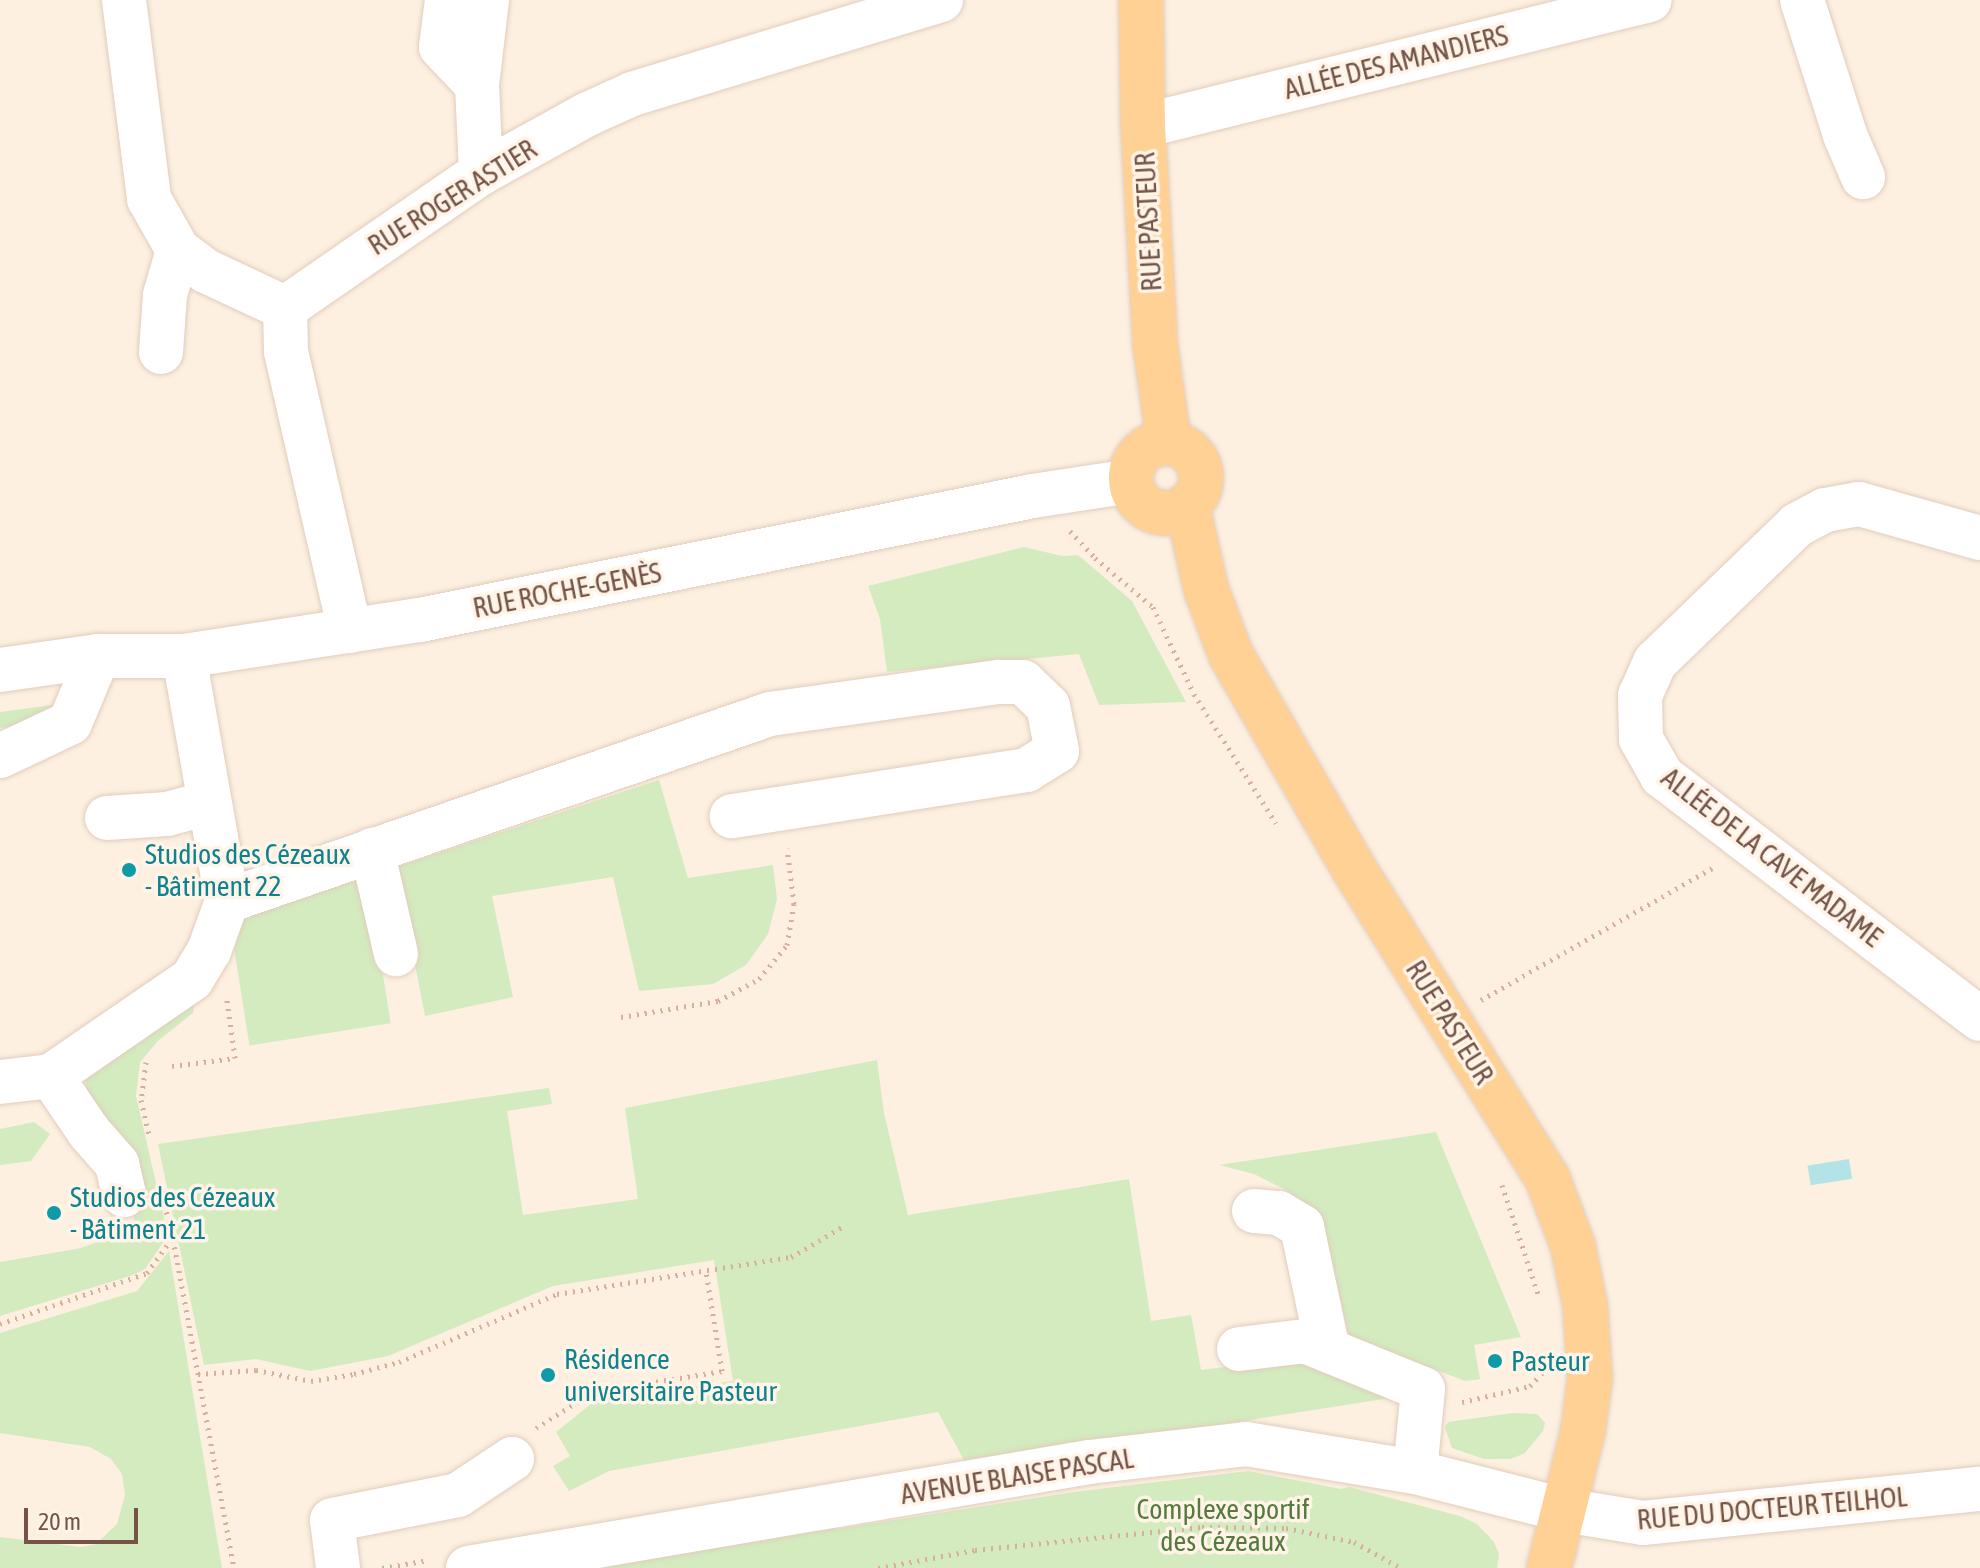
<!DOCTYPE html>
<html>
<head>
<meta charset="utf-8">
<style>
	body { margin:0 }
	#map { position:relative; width:1980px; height:1568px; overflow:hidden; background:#fdf0e0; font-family:"Asap Condensed",sans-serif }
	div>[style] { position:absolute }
	.green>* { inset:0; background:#d3ebbf; transform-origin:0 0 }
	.water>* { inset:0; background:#b4e3e7; transform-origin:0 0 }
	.path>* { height:5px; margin-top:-2.5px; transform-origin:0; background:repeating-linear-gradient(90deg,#d8af9a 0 2px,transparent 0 8px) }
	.roads { filter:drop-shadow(0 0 2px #e2ccbc) drop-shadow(0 0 2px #e2ccbc) }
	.minor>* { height:44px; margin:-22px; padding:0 22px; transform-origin:22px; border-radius:22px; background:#fff }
	.major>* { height:44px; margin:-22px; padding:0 22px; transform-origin:22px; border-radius:22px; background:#ffd195 }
	.major>.ring { margin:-22px; padding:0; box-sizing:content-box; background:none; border:44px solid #ffd195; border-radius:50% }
	.dots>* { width:22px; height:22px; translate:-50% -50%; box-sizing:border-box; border:4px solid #fff4e7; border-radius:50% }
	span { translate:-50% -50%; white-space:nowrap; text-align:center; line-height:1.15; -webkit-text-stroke:7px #fff4e7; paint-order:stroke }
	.street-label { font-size:28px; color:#755447 }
	.culture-label { font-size:28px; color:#0d838f }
	.left { translate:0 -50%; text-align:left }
	.park-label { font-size:28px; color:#547b3e }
	.scale { position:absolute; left:24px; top:1508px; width:114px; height:36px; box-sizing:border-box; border:4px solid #755447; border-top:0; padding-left:10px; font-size:24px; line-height:28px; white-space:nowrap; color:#755447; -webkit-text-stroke:6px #fff4e7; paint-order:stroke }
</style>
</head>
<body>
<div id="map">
	<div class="green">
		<div style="clip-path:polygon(1024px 547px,1062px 556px,1078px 555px,1132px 601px,1186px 702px,1099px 705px,1079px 654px,887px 672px,880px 619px,868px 586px)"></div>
		<div style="clip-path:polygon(53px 705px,54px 709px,36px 722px,0 728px,0 712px)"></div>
		<div style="clip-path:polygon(659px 780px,688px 878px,773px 865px,777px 899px,768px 934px,746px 965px,713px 984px,639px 991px,613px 877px,492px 896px,513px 997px,425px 1016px,396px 867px)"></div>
		<div style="left:368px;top:880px;width:145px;height:143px;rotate:81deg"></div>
		<div style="clip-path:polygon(195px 999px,193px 1013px,158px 1041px,140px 1062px,136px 1096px,168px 1235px,145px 1269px,133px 1275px,0 1316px,0 1262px,81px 1248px,97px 1242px,112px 1225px,134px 1222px,130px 1156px,93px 1121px,83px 1068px)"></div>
		<div style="clip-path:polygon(877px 1060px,884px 1113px,908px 1215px,1129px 1179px,1151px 1321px,1191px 1315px,1201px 1370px,1303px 1357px,1403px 1396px,966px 1464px,938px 1412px,609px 1471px,569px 1491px,553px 1466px,570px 1456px,556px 1432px,596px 1400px,733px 1381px,714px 1260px,553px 1286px,388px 1356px,310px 1371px,256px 1359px,204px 1365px,158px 1144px,549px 1088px,552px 1104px,507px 1111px,523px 1215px,638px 1199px,625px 1108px)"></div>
		<div style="clip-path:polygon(34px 1122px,50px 1134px,31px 1161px,0 1165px,0 1129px)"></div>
		<div style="clip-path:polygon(1436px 1132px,1521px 1337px,1474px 1345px,1480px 1379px,1465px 1381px,1349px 1336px,1322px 1222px,1307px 1205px,1286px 1190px,1254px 1174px,1219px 1165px)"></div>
		<div style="clip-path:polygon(169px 1251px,222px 1568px,0 1568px,0 1537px,81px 1547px,96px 1544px,117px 1524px,125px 1495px,122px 1474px,111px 1459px,90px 1447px,0 1433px,0 1333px,137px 1291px)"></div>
		<div style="clip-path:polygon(1513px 1413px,1537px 1414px,1545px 1423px,1543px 1431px,1525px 1453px,1511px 1459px,1484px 1459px,1452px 1448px,1445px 1427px,1448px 1422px)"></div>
		<div style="clip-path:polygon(1248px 1471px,1341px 1489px,1349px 1487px,1460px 1516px,1477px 1524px,1494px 1542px,1499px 1554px,1497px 1568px,587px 1568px,776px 1538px,776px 1535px,834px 1525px,836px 1529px,1074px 1492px)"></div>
	</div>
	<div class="water">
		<div style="left:1849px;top:1159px;width:20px;height:42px;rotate:81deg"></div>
	</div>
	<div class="path">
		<div style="left:1070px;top:531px;width:37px;rotate:47deg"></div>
		<div style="left:1095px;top:558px;width:76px;rotate:40.2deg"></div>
		<div style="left:1153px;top:607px;width:96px;rotate:64.8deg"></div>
		<div style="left:1194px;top:694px;width:153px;rotate:57.6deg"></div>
		<div style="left:1481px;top:1000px;width:271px;rotate:-29.7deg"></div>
		<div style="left:621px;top:1017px;width:98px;rotate:-9.4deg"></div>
		<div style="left:718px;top:1001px;width:47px;rotate:-28.2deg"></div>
		<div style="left:759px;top:979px;width:44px;rotate:-50.5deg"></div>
		<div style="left:787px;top:945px;width:42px;rotate:-80.3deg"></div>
		<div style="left:794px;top:904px;width:56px;rotate:-97.1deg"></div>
		<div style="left:146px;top:1062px;width:38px;rotate:97deg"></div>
		<div style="left:141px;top:1100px;width:36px;rotate:77deg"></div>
		<div style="left:172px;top:1066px;width:64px;rotate:-7.2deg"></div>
		<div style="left:235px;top:1058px;width:59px;rotate:-97.9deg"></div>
		<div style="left:1502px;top:1185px;width:118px;rotate:71.7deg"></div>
		<div style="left:173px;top:1239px;width:335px;rotate:79.5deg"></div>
		<div style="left:0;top:1324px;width:156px;rotate:-19.1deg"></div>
		<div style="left:147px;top:1273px;width:44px;rotate:-54.2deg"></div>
		<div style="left:173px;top:1237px;width:35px;rotate:-105deg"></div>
		<div style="left:198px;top:1374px;width:58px;rotate:-3.9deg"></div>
		<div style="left:256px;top:1370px;width:56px;rotate:11.3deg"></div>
		<div style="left:311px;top:1381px;width:44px;rotate:-9.2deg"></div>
		<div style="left:354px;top:1374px;width:47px;rotate:-14.9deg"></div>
		<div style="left:399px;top:1362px;width:172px;rotate:-23.3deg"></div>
		<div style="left:557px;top:1294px;width:237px;rotate:-9deg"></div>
		<div style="left:791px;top:1257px;width:59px;rotate:-30.5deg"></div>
		<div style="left:1462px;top:1402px;width:70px;rotate:-13.2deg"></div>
		<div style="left:1530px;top:1386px;width:23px;rotate:-47deg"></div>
		<div style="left:536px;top:1428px;width:67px;rotate:-32.3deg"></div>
		<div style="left:593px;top:1392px;width:131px;rotate:-9.2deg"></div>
		<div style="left:722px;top:1371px;width:101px;rotate:-99.1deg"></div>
		<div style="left:382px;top:1568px;width:47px;rotate:-9.9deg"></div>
		<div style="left:878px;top:1568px;width:99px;rotate:-10.5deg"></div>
		<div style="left:975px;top:1550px;width:228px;rotate:-5.8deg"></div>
		<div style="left:1202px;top:1527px;width:84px;rotate:0.7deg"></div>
		<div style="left:1286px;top:1528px;width:69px;rotate:11.6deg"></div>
		<div style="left:1354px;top:1542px;width:54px;rotate:29deg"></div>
	</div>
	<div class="roads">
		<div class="minor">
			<div style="left:124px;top:0;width:201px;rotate:82.8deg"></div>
			<div style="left:149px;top:199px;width:59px;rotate:60.4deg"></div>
			<div style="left:178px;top:250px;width:35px;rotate:37deg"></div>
			<div style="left:206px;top:271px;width:87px;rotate:25.1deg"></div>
			<div style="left:447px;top:0;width:47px;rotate:97.3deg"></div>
			<div style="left:441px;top:47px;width:52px;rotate:46.5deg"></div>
			<div style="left:1802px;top:0;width:142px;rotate:72.3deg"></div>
			<div style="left:1845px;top:135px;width:46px;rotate:66.8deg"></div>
			<div style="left:1143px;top:126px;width:522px;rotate:-13.96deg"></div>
			<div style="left:481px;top:173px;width:88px;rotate:-92.6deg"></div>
			<div style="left:477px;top:85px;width:86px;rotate:-83.3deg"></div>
			<div style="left:161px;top:352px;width:57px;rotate:-86deg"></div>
			<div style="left:165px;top:295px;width:47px;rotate:-73.9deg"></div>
			<div style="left:1980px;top:538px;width:126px;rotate:-164.3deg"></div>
			<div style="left:1859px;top:504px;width:35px;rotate:170deg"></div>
			<div style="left:1825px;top:510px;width:32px;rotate:152deg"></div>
			<div style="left:1797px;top:525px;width:197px;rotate:136deg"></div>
			<div style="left:1655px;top:662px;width:36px;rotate:114deg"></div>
			<div style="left:1640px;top:695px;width:44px;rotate:88.7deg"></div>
			<div style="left:1641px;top:739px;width:43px;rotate:60.4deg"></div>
			<div style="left:1662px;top:776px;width:400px;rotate:37.4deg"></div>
			<div style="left:350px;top:631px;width:287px;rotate:-102.9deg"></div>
			<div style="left:286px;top:351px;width:43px;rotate:-91.3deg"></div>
			<div style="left:285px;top:308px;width:238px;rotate:-34.6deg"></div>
			<div style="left:481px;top:173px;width:122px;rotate:-28.9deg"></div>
			<div style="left:588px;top:114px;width:48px;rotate:-24.4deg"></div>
			<div style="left:632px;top:94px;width:323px;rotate:-16.9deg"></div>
			<div style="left:184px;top:656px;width:249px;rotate:80deg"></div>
			<div style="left:227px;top:901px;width:574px;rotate:-19deg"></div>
			<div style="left:770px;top:714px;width:231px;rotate:-8deg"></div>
			<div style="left:999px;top:682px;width:24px"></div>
			<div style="left:1023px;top:682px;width:35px;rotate:44deg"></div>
			<div style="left:1048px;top:706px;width:46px;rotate:78.7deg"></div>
			<div style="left:1057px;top:751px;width:36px;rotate:148deg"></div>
			<div style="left:1027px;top:770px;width:299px;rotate:171.1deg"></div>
			<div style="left:0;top:670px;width:99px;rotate:-8.1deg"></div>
			<div style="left:98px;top:656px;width:86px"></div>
			<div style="left:184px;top:656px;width:239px;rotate:-8.7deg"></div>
			<div style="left:420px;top:620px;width:625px;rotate:-11.44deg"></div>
			<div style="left:1033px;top:496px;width:99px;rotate:-8.7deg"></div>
			<div style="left:0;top:756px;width:77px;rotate:-25.2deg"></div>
			<div style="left:70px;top:723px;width:73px;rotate:-67.3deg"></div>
			<div style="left:107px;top:818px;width:60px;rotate:-3.8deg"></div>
			<div style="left:167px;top:814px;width:42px;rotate:-15deg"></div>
			<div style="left:372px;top:850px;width:107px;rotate:77deg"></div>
			<div style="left:51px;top:1076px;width:68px;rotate:55.8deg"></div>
			<div style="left:89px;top:1132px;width:43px;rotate:48.8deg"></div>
			<div style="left:117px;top:1164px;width:32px;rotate:77deg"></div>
			<div style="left:0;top:1082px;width:51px;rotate:-6.7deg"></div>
			<div style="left:51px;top:1076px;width:171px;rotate:-34.5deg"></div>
			<div style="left:192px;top:979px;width:33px;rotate:-59deg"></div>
			<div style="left:209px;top:951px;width:53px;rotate:-70.2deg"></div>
			<div style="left:1254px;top:1211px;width:25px;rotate:5deg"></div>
			<div style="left:1279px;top:1213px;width:27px;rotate:31deg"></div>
			<div style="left:1302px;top:1227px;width:126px;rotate:78.1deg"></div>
			<div style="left:1239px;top:1349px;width:66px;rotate:-6.9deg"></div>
			<div style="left:1305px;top:1341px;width:127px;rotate:22.1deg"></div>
			<div style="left:1423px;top:1389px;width:83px;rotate:95.5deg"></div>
			<div style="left:338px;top:1568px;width:48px;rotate:-97.1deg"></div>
			<div style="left:332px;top:1520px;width:128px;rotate:-11.2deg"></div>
			<div style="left:458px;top:1495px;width:65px;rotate:-33.7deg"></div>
			<div style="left:468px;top:1568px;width:630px;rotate:-9.69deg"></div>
			<div style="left:1089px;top:1462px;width:158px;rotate:-6.5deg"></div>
			<div style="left:1246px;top:1444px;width:171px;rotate:9.4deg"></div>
			<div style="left:1415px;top:1472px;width:154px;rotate:14.3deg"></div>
			<div style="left:1564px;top:1510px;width:80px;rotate:9.3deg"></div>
			<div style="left:1643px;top:1523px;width:339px;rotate:-5.8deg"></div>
		</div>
		<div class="major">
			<div style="left:1141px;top:0;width:126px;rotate:89.1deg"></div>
			<div style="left:1143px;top:126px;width:218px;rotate:86.8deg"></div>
			<div style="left:1155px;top:344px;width:100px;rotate:82deg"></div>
			<div class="ring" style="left:1131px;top:443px;width:26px;height:26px"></div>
			<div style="left:1187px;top:505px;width:86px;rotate:77.3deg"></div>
			<div style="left:1206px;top:589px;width:71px;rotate:69.3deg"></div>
			<div style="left:1231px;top:655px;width:247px;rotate:60.1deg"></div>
			<div style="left:1354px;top:869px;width:367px;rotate:58deg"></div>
			<div style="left:1548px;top:1180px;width:71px;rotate:69.3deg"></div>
			<div style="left:1573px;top:1246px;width:60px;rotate:78.5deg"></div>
			<div style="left:1585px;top:1305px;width:73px;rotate:86.1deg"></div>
			<div style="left:1590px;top:1378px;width:53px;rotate:97.5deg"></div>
			<div style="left:1583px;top:1431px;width:141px;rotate:103.9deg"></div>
		</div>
	</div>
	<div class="dots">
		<div style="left:129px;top:870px;background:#0f9aa8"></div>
		<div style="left:54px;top:1213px;background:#0f9aa8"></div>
		<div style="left:1495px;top:1361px;background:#0f9aa8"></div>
		<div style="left:548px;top:1375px;background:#0f9aa8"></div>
	</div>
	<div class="street-label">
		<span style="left:1396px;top:62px;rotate:-14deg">ALLÉE DES AMANDIERS</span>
		<span style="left:452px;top:197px;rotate:-32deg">RUE ROGER ASTIER</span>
		<span style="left:1148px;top:222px;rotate:-93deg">RUE PASTEUR</span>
		<span style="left:567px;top:590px;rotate:-11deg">RUE ROCHE-GENÈS</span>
		<span style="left:1772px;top:857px;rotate:38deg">ALLÉE DE LA CAVE MADAME</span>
		<span style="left:1450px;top:1022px;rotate:58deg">RUE PASTEUR</span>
		<span style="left:1017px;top:1476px;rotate:-9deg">AVENUE BLAISE PASCAL</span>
		<span style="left:1772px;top:1508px;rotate:-5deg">RUE DU DOCTEUR TEILHOL</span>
	</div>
	<div class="culture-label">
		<span class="left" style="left:145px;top:870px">Studios des Cézeaux<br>- Bâtiment 22</span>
		<span class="left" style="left:70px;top:1213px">Studios des Cézeaux<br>- Bâtiment 21</span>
		<span class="left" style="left:564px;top:1375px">Résidence<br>universitaire Pasteur</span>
		<span class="left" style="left:1511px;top:1361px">Pasteur</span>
	</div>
	<div class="park-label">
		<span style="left:1223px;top:1525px">Complexe sportif<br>des Cézeaux</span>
	</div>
	<div class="scale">20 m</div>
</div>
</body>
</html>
